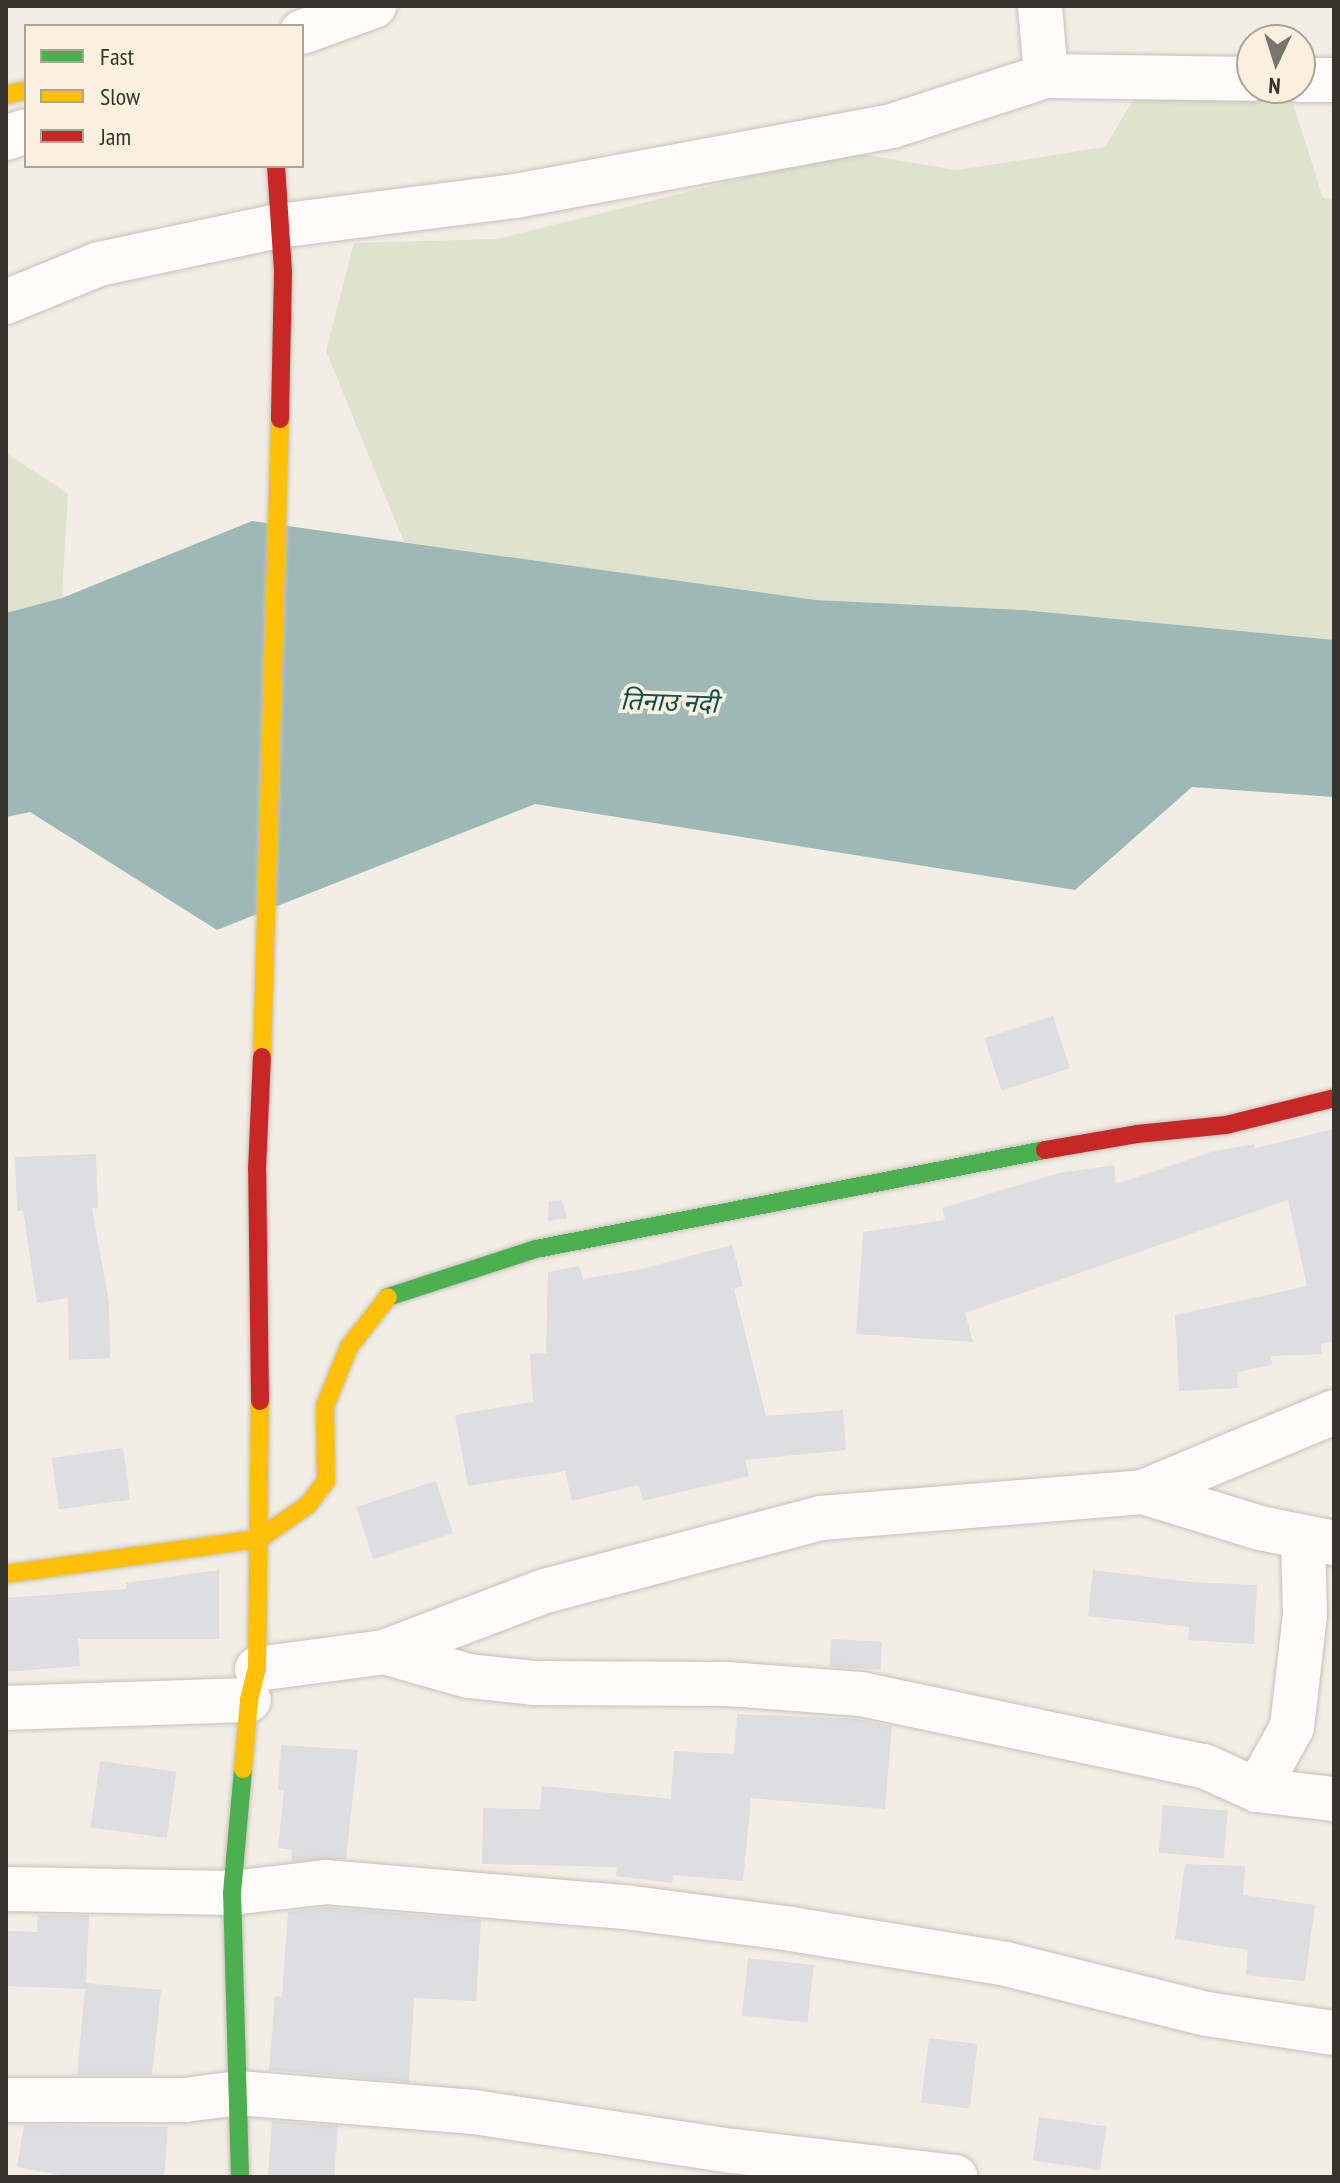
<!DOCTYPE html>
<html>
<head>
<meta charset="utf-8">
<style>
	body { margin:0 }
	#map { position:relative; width:1340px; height:2183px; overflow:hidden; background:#f3eee5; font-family:"PT Sans Narrow","Noto Sans Devanagari",sans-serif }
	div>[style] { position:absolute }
	.green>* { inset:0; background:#dfe2cf }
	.water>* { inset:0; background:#9eb8b6 }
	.building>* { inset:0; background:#dedddf; transform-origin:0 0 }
	.roads { filter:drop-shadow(0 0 2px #c5c1ba) drop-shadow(0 0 2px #c5c1ba) }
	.street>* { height:44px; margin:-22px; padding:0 22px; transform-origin:22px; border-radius:22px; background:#fdfcfb }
	.fast>* { height:18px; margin:-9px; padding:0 9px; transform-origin:9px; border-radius:9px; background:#4caf50 }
	.slow>* { height:18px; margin:-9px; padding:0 9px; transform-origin:9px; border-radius:9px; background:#ffc107 }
	.jam>* { height:18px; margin:-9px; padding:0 9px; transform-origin:9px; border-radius:9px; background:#c62828 }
	span { translate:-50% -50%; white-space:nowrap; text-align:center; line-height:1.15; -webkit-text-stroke:7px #f9f0df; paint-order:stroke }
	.water-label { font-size:26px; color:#0f4c4e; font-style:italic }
	.frame { position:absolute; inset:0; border:8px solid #37342d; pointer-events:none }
	.legend { position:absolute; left:24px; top:24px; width:280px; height:144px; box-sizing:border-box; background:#f9f0df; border:2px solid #aba598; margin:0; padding:10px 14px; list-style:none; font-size:24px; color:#37342d }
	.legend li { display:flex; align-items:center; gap:16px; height:40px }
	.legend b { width:40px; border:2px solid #aba598 }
	.north { position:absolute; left:1236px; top:24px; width:80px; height:80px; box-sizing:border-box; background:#f9f0df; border:2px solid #aba598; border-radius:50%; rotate:184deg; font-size:22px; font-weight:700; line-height:32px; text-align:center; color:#37342d }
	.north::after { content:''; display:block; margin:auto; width:28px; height:36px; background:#79756d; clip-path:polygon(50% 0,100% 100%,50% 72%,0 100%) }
</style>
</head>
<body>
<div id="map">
	<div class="green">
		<div style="clip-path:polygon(1154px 65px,1252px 88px,1288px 88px,1323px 198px,1334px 199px,1334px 640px,1023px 610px,816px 600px,404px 542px,326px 351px,354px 243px,497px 239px,847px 152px,958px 170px,1105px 147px)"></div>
		<div style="clip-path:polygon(6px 453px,68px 494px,62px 598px,6px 613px)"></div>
	</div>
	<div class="water">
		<div style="clip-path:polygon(252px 521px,816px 600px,1023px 610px,1334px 640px,1334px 797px,1192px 787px,1075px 890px,535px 804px,217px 930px,30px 812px,6px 817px,6px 613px,62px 598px)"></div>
	</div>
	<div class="building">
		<div style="left:1053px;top:1016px;width:55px;height:72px;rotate:72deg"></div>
		<div style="clip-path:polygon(1334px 1129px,1334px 1341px,1321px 1344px,1322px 1354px,1271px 1356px,1272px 1365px,1237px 1372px,1238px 1388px,1179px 1391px,1175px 1315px,1307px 1286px,1288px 1200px,965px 1313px,973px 1342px,856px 1334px,863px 1232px,945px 1220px,942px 1208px,1059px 1173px,1114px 1165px,1116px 1184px,1211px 1152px,1254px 1144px,1255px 1148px)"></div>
		<div style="clip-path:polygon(96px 1154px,98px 1208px,92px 1208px,109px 1303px,110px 1358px,69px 1360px,68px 1298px,37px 1303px,23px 1210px,17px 1211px,15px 1157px)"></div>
		<div style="clip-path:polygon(562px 1200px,567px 1218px,548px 1221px,549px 1201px)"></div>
		<div style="clip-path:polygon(732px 1245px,743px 1286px,734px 1289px,766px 1416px,843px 1410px,846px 1450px,745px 1460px,749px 1476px,643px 1501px,639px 1485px,572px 1501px,565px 1471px,468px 1486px,455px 1415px,533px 1402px,530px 1354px,546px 1353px,548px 1272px,579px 1266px,583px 1279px,638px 1270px)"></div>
		<div style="left:123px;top:1448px;width:52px;height:72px;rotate:82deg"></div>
		<div style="left:436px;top:1481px;width:55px;height:84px;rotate:72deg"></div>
		<div style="clip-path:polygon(219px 1570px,219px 1639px,78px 1639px,80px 1666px,6px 1672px,6px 1598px,126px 1589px,126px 1583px)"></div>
		<div style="clip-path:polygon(1093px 1570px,1191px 1582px,1257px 1585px,1254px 1644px,1188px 1640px,1189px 1627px,1088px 1616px)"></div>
		<div style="left:831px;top:1639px;width:51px;height:28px;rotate:3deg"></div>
		<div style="clip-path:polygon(737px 1714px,857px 1719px,892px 1726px,885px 1809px,751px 1798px,743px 1881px,673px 1875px,672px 1883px,616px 1876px,617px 1867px,482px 1864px,483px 1808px,540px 1809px,542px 1786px,671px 1799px,674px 1751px,734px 1754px)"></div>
		<div style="clip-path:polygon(281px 1745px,358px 1750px,346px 1859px,291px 1861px,292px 1850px,278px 1848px,284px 1790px,278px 1790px)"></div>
		<div style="left:100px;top:1761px;width:77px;height:67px;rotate:8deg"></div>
		<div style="left:1163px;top:1805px;width:65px;height:48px;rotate:5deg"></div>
		<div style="clip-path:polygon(1185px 1864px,1245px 1866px,1243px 1895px,1315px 1905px,1305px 1981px,1246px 1975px,1248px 1950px,1175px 1939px)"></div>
		<div style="clip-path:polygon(325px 1907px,481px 1920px,476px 2001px,414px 1998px,409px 2082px,269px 2070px,275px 1996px,282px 1997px,288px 1912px)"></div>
		<div style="clip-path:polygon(38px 1915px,89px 1915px,86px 1983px,161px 1990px,152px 2075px,77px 2075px,85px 1989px,6px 1986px,6px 1931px,37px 1932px)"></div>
		<div style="left:748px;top:1958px;width:66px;height:58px;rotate:6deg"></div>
		<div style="left:929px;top:2038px;width:49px;height:65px;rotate:7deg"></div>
		<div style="left:1039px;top:2117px;width:68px;height:44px;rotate:8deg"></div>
		<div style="left:272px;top:2121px;width:66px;height:56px;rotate:4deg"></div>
		<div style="clip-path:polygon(24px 2125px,168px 2127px,164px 2177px,71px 2177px,17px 2167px)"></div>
	</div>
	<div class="roads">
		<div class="street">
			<div style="left:1040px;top:6px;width:70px;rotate:85.1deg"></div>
			<div style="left:302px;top:32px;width:77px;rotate:-19.9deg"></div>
			<div style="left:1300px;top:80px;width:34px"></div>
			<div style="left:6px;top:138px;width:21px;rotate:-19deg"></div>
			<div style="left:6px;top:302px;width:100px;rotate:-22.2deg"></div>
			<div style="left:99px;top:264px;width:183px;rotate:-12deg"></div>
			<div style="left:278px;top:226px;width:239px;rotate:-7.2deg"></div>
			<div style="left:515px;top:196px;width:383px;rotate:-10.5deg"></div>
			<div style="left:892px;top:126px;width:162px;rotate:-18deg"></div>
			<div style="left:1046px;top:76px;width:206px;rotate:0.8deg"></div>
			<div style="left:1143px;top:1492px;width:122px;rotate:17.1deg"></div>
			<div style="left:1260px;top:1528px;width:76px;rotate:11.5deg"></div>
			<div style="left:384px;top:1652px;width:88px;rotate:15.8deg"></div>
			<div style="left:469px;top:1676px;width:64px;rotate:6.2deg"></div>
			<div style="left:533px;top:1683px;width:195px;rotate:0.3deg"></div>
			<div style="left:728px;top:1684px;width:133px;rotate:4.3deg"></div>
			<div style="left:861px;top:1694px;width:350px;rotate:11.9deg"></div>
			<div style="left:1204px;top:1766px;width:58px;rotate:24.4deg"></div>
			<div style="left:1257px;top:1790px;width:72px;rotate:-60.9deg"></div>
			<div style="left:1292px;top:1727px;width:113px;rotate:-83.4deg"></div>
			<div style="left:1305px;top:1615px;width:78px;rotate:-91.5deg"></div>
			<div style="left:257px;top:1669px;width:128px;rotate:-7.6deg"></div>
			<div style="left:384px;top:1652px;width:172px;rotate:-20.8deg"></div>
			<div style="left:545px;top:1591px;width:285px;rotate:-14.8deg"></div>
			<div style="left:821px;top:1518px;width:323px;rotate:-4.6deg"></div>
			<div style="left:1143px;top:1492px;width:207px;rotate:-22.7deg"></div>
			<div style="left:6px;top:1708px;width:243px;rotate:-1.9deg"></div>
			<div style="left:1257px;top:1790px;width:78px;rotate:6.7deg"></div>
			<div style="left:6px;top:1889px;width:226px;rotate:1deg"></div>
			<div style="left:232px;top:1893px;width:94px;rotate:-6.7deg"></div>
			<div style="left:325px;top:1882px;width:301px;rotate:4.8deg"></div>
			<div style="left:625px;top:1907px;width:167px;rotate:7.5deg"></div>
			<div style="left:791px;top:1929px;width:218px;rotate:9.2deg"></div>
			<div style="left:1006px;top:1964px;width:207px;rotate:14deg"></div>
			<div style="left:1207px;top:2014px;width:128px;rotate:8.5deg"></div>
			<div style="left:6px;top:2100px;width:179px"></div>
			<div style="left:185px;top:2100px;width:53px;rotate:-7.5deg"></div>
			<div style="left:238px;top:2093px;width:237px;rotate:4.6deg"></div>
			<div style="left:474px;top:2112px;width:262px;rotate:8.6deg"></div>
			<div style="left:733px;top:2151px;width:224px;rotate:6.7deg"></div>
		</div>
		<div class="fast">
			<div style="left:388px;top:1297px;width:156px;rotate:-18deg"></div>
			<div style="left:536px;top:1249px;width:519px;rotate:-11.01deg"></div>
			<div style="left:240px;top:2177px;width:284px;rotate:-91.6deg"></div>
			<div style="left:232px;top:1893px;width:124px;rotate:-84.9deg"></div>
		</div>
		<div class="slow">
			<div style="left:6px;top:95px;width:21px;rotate:-14deg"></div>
			<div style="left:262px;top:1057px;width:638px;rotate:-88.38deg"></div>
			<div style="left:6px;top:1574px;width:255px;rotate:-7.9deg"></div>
			<div style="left:259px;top:1539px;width:60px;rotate:-34.8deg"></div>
			<div style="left:308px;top:1505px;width:30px;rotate:-53deg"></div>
			<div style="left:326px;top:1481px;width:75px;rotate:-90.8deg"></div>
			<div style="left:325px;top:1406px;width:64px;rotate:-67.9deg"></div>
			<div style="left:349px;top:1347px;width:63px;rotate:-52deg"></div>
			<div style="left:243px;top:1769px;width:69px;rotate:-85deg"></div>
			<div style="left:249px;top:1700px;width:32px;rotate:-76deg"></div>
			<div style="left:257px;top:1669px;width:268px;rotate:-89.4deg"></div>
		</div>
		<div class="jam">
			<div style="left:276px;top:166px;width:106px;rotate:86.2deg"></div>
			<div style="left:283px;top:272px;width:147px;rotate:91.2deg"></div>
			<div style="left:1045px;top:1150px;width:93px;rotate:-9.9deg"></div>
			<div style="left:1137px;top:1134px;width:89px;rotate:-5.8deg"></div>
			<div style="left:1226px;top:1125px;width:111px;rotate:-14deg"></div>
			<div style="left:260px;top:1401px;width:231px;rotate:-90.7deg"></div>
			<div style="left:257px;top:1170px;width:113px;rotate:-87.5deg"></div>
		</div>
	</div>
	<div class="water-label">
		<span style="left:669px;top:702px;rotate:2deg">तिनाउ नदी</span>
	</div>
	<div class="frame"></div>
	<ul class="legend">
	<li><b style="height:10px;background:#4caf50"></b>Fast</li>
	<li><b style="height:10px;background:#ffc107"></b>Slow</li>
	<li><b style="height:10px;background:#c62828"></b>Jam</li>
	</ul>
	<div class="north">N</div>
</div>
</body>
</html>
